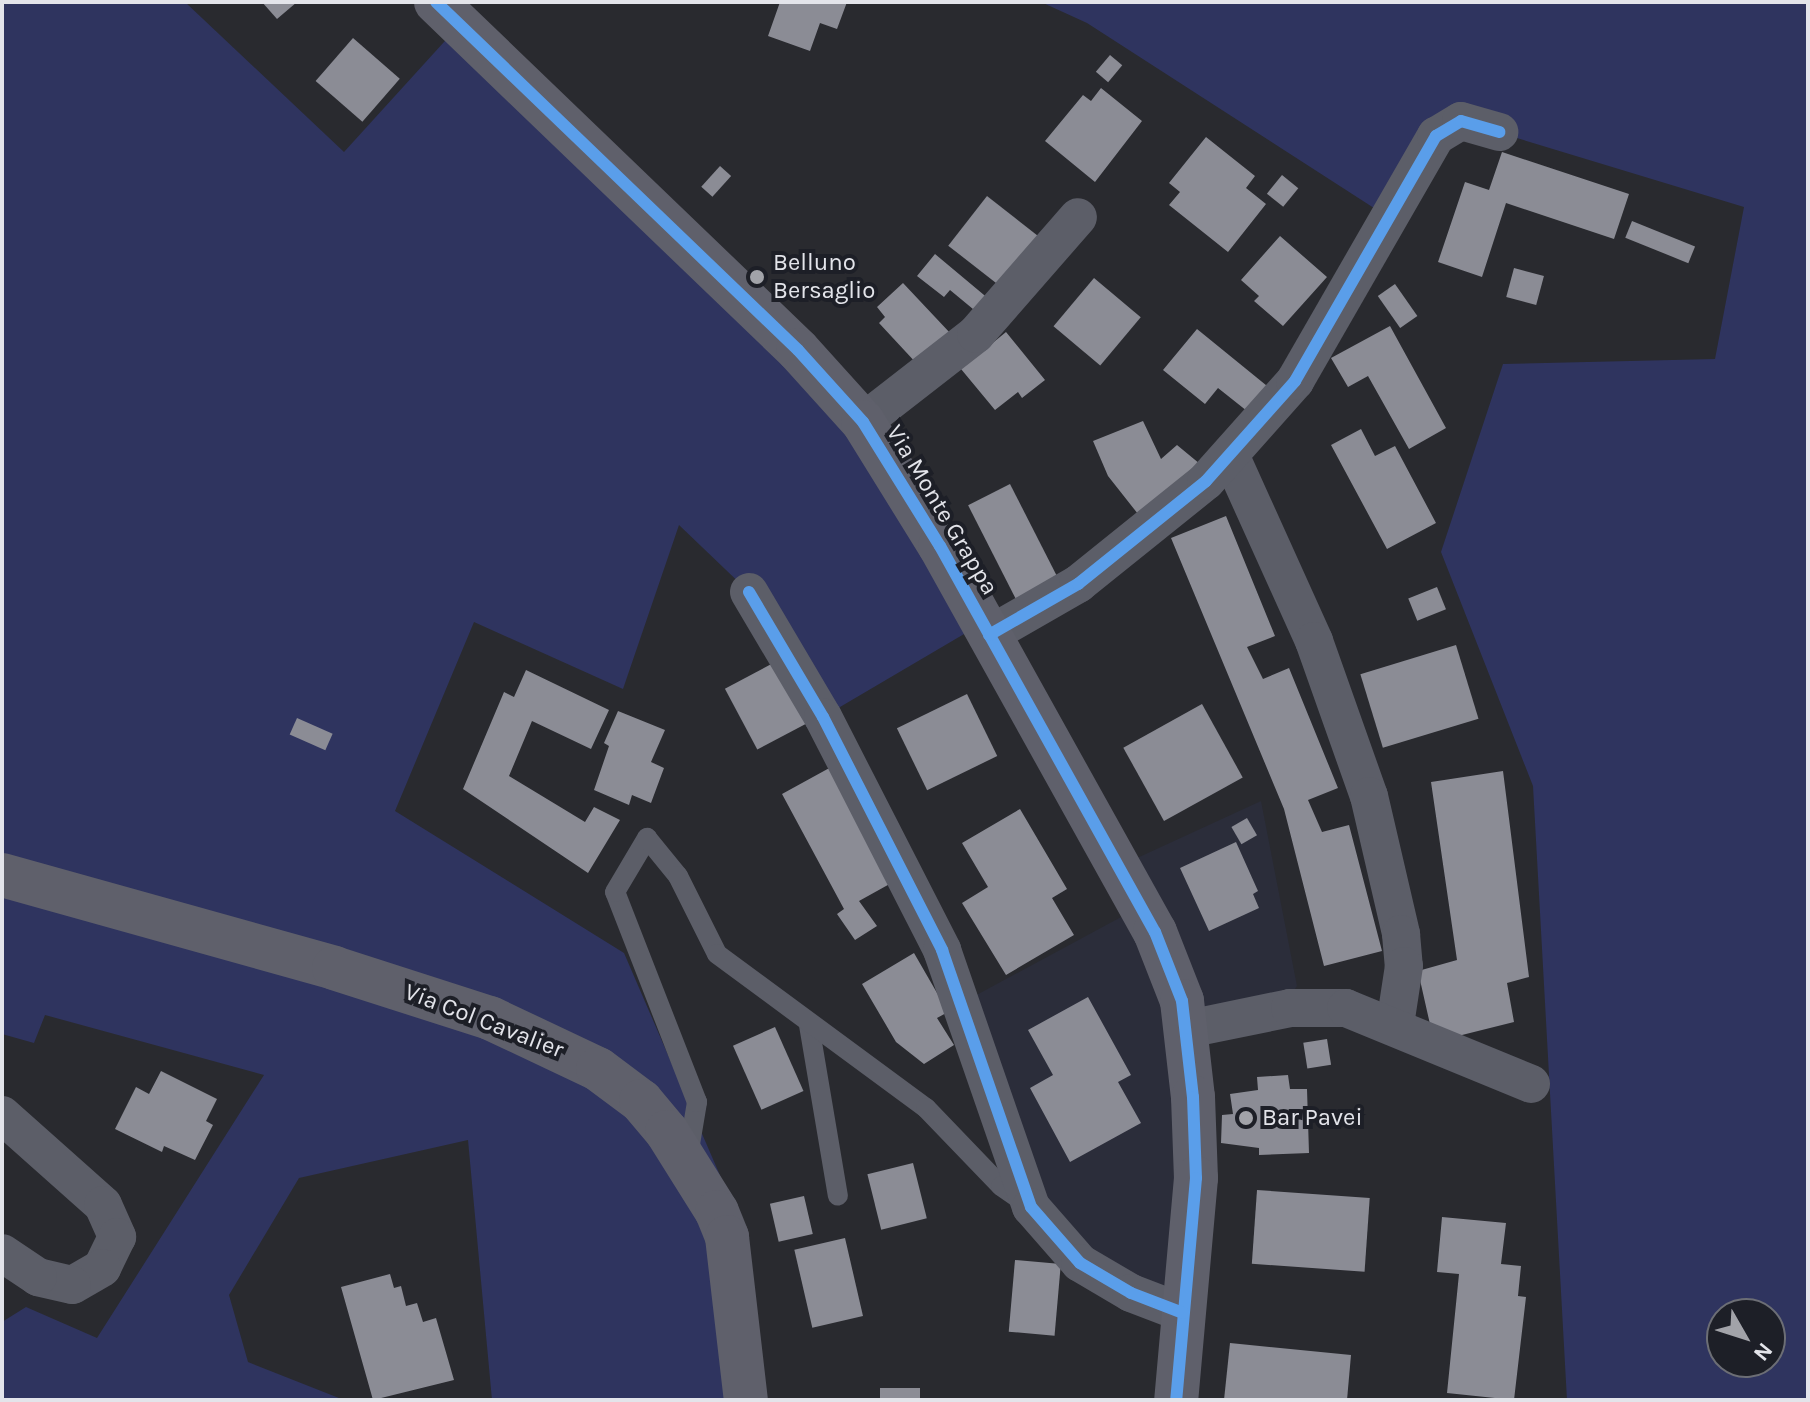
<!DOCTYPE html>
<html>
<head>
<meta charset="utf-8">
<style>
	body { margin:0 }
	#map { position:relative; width:1810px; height:1402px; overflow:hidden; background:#292a2f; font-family:Karla,sans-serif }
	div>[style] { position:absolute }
	.built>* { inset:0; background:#2b2d3a }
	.green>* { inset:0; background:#2f345f }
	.building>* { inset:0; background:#8b8c95; transform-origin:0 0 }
	.lane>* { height:20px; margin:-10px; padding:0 10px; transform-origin:10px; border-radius:10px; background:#5c5e68 }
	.street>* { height:38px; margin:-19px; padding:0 19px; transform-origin:19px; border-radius:19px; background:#5c5e68 }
	.secondary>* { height:44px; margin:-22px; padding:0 22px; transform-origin:22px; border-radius:22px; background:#5f606b }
	.cycleway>* { height:12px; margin:-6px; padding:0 6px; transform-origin:6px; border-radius:6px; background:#5a9eea }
	.dots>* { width:22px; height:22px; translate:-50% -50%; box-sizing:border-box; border:4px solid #1d1f27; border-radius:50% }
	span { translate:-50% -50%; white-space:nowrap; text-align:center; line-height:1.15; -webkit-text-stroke:8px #1d1f27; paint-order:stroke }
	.poi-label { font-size:24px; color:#e3e4ea }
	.left { translate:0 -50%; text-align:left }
	.street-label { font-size:24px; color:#e3e4ea }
	.frame { position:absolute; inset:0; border:4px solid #e3e4ea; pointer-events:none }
	.north { position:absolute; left:1706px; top:1298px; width:80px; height:80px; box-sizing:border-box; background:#1d1f27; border:2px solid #6c6e75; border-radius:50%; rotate:129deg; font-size:22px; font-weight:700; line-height:32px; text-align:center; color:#e3e4ea }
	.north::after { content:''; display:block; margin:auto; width:28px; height:36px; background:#a2a3a9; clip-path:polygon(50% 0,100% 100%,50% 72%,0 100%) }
</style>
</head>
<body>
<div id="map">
	<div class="built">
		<div style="clip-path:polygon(1261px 801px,1297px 986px,1277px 1016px,1195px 1033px,1189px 1327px,1055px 1251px,958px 1005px,1147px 903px,1124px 864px)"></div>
	</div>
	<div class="green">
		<div style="clip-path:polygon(2px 2px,185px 2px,344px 152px,464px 20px,792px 329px,993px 617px,823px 717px,749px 592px,679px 525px,623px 689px,474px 622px,395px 811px,624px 953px,722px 1180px,755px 1400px,492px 1400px,468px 1140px,299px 1178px,229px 1295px,248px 1362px,344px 1400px,2px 1400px,2px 1322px,26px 1307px,97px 1338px,264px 1075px,45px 1015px,34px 1043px,2px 1034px)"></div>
		<div style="clip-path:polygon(evenodd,1041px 2px,1808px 2px,1808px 1400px,1567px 1400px,1533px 786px,1441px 552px,1503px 364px,1715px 359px,1744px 207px,1461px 121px,1391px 219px,1087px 23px,1041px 2px,1722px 1314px,1770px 1314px,1770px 1362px,1722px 1362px,1722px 1314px)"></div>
	</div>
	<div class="building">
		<div style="clip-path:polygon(262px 2px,297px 2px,277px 19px)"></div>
		<div style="clip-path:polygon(780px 2px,847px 2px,837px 29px,820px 23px,810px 51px,768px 36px)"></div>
		<div style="left:353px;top:38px;width:62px;height:57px;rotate:41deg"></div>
		<div style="left:1110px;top:55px;width:16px;height:22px;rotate:40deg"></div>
		<div style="clip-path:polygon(1101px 88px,1142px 121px,1095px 182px,1045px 141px,1083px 95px,1091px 101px)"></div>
		<div style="clip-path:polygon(1206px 137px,1255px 176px,1246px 188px,1266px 204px,1228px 252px,1169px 205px,1180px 192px,1169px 183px)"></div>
		<div style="clip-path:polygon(1502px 152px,1629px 194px,1614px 239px,1506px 203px,1482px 277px,1438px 262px,1465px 182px,1489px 190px)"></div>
		<div style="left:720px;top:166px;width:15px;height:28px;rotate:42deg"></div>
		<div style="left:1282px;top:175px;width:21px;height:24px;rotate:39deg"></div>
		<div style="left:987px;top:196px;width:66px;height:63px;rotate:38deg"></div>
		<div style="left:1632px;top:221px;width:68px;height:18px;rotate:22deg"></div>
		<div style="clip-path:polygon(1280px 236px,1327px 277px,1283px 326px,1254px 301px,1259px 296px,1241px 280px)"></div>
		<div style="clip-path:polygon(935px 254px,990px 300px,979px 314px,950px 290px,944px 297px,917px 276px)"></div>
		<div style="left:1514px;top:268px;width:31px;height:30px;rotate:15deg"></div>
		<div style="left:1094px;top:278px;width:61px;height:63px;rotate:40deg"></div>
		<div style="clip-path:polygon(903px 283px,951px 334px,918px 365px,879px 323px,885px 317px,877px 307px)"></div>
		<div style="left:1395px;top:284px;width:39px;height:21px;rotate:55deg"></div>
		<div style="clip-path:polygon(1390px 326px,1446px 428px,1409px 449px,1368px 376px,1348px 387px,1331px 358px)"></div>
		<div style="clip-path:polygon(1197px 329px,1272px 390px,1252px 415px,1218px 388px,1205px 404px,1163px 370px)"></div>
		<div style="clip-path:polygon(1006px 332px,1045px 380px,1022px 398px,1018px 392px,995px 410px,961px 369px)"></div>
		<div style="clip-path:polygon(1143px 421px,1161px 459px,1177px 445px,1200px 464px,1138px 514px,1108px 476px,1093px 441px)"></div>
		<div style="clip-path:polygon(1361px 429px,1375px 456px,1395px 446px,1436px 523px,1387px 549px,1331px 445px)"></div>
		<div style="left:1010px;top:484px;width:110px;height:47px;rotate:63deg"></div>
		<div style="clip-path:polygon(1226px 516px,1275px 636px,1247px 647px,1263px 679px,1289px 668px,1338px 788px,1308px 800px,1322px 832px,1349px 825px,1382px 951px,1324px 966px,1284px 809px,1171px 538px)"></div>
		<div style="left:1437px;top:587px;width:24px;height:31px;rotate:68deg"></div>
		<div style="left:1456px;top:645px;width:77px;height:100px;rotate:73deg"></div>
		<div style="left:777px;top:661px;width:69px;height:59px;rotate:62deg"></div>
		<div style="clip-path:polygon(526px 670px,609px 710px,591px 749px,532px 721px,509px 776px,585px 822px,594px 807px,620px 820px,588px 873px,463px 789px,504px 692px,514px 697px)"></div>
		<div style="left:967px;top:694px;width:69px;height:78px;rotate:64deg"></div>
		<div style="left:1202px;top:704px;width:84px;height:90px;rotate:61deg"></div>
		<div style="clip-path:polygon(618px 711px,665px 730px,651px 762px,664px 768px,651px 803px,632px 795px,629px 805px,594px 790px,609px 746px,604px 743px)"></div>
		<div style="left:297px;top:718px;width:39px;height:18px;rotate:24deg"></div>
		<div style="clip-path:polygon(833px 766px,895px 881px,859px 901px,877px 926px,855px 940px,837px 914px,844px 909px,782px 794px)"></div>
		<div style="clip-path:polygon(1503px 771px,1529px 977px,1507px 983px,1514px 1022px,1434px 1042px,1418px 971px,1457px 960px,1431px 782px)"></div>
		<div style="clip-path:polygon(1020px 809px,1067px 889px,1052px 898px,1074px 935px,1006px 975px,962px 903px,988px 887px,962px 843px)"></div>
		<div style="left:1247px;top:818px;width:20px;height:18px;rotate:60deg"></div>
		<div style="clip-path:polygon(1236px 842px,1258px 891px,1253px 894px,1259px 908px,1209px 931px,1180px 868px)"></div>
		<div style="clip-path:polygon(914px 953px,948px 1012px,937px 1018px,954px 1045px,924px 1064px,896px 1042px,862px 984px)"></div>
		<div style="clip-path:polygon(1088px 997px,1131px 1075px,1118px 1082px,1141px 1123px,1070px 1162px,1030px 1088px,1053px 1075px,1028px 1030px)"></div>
		<div style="left:775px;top:1027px;width:70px;height:46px;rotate:66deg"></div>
		<div style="left:1327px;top:1039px;width:26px;height:24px;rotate:81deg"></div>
		<div style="clip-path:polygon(161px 1071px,217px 1099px,206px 1121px,213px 1125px,195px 1160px,164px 1146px,162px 1152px,115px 1129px,136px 1087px,149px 1094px)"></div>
		<div style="clip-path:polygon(1288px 1075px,1290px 1089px,1307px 1089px,1309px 1153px,1259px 1155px,1259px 1148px,1221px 1143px,1222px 1115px,1233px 1114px,1230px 1094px,1258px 1090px,1257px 1077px)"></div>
		<div style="left:913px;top:1163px;width:57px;height:47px;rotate:76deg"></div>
		<div style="left:1257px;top:1190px;width:113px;height:74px;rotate:4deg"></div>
		<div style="left:804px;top:1196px;width:39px;height:35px;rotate:77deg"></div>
		<div style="clip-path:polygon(1442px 1217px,1506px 1223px,1501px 1264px,1521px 1266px,1518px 1296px,1526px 1297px,1514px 1400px,1447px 1393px,1459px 1274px,1437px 1272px)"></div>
		<div style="left:845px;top:1238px;width:80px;height:52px;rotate:77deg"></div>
		<div style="left:1015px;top:1260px;width:46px;height:72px;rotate:5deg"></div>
		<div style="clip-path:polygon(390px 1274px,394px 1288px,401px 1286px,406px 1306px,417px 1303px,423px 1322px,436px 1318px,454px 1380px,373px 1400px,341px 1287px)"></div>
		<div style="clip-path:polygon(1230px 1343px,1351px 1355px,1347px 1400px,1224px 1400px)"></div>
		<div style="left:880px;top:1388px;width:40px;height:12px"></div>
	</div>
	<div class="lane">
		<div style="left:809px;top:1025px;width:173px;rotate:80.4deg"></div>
		<div style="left:688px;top:1156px;width:55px;rotate:-80.5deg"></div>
		<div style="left:697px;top:1102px;width:225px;rotate:-111.3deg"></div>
		<div style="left:615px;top:892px;width:63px;rotate:-59.3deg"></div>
		<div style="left:647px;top:838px;width:49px;rotate:50.8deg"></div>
		<div style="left:678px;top:876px;width:87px;rotate:63.4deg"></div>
		<div style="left:717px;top:954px;width:260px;rotate:36.4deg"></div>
		<div style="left:926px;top:1108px;width:108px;rotate:46.1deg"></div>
		<div style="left:1001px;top:1186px;width:32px;rotate:35deg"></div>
	</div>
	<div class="street">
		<div style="left:863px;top:422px;width:143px;rotate:-37.9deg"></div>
		<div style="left:976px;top:334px;width:155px;rotate:-48.9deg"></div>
		<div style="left:1231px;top:457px;width:202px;rotate:65.7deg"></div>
		<div style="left:1314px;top:641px;width:164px;rotate:70.5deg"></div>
		<div style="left:1369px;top:796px;width:142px;rotate:76.9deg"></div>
		<div style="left:1401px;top:934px;width:32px;rotate:85deg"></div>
		<div style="left:1404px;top:966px;width:60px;rotate:98.7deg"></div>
		<div style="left:749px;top:592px;width:145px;rotate:59.4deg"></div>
		<div style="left:823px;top:717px;width:262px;rotate:62.9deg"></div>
		<div style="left:942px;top:950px;width:272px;rotate:70.9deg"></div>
		<div style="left:1031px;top:1207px;width:74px;rotate:48.8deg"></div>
		<div style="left:1080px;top:1263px;width:59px;rotate:30.5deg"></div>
		<div style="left:1131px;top:1293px;width:56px;rotate:21deg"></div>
		<div style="left:989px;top:635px;width:103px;rotate:-29.8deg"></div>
		<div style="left:1078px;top:584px;width:164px;rotate:-38.8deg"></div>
		<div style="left:1206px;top:481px;width:134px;rotate:-48.3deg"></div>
		<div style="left:1295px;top:381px;width:283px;rotate:-60.1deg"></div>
		<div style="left:1436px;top:136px;width:29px;rotate:-31deg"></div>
		<div style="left:1461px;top:121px;width:40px;rotate:16deg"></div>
		<div style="left:1188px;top:1029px;width:104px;rotate:-11.6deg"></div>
		<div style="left:1290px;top:1008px;width:56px"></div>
		<div style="left:1346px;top:1008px;width:200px;rotate:22.3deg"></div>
		<div style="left:2px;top:1115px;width:135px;rotate:41.7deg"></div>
		<div style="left:103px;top:1205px;width:35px;rotate:66deg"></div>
		<div style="left:117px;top:1237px;width:34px;rotate:116deg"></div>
		<div style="left:102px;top:1268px;width:34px;rotate:150deg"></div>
		<div style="left:72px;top:1285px;width:35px;rotate:-167deg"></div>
		<div style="left:38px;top:1277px;width:43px;rotate:-146.3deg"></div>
	</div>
	<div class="secondary">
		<div style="left:436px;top:2px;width:502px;rotate:43.87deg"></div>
		<div style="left:798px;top:350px;width:97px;rotate:47.9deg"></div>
		<div style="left:863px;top:422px;width:146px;rotate:58.2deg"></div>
		<div style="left:940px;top:546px;width:442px;rotate:60.9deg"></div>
		<div style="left:1155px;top:932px;width:74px;rotate:68.6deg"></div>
		<div style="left:1182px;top:1001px;width:97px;rotate:83.5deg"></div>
		<div style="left:1193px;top:1097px;width:81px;rotate:87.9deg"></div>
		<div style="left:1196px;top:1178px;width:223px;rotate:95.1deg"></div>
		<div style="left:2px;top:875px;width:345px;rotate:15.6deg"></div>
		<div style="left:334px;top:968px;width:164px;rotate:17.8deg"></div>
		<div style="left:490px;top:1018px;width:119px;rotate:25.3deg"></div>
		<div style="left:598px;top:1069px;width:54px;rotate:36.7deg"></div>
		<div style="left:641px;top:1101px;width:40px;rotate:50deg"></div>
		<div style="left:667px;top:1132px;width:94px;rotate:58deg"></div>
		<div style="left:717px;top:1212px;width:27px;rotate:68deg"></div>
		<div style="left:727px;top:1237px;width:164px;rotate:83.4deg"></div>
	</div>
	<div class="cycleway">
		<div style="left:436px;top:2px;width:502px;rotate:43.87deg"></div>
		<div style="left:798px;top:350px;width:97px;rotate:47.9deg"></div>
		<div style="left:863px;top:422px;width:146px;rotate:58.2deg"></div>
		<div style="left:940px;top:546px;width:442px;rotate:60.9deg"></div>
		<div style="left:1155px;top:932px;width:74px;rotate:68.6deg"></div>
		<div style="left:1182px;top:1001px;width:97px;rotate:83.5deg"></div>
		<div style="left:1193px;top:1097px;width:81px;rotate:87.9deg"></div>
		<div style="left:1196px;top:1178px;width:223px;rotate:95.1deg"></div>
		<div style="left:749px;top:592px;width:145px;rotate:59.4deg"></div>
		<div style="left:823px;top:717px;width:262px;rotate:62.9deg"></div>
		<div style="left:942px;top:950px;width:272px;rotate:70.9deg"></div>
		<div style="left:1031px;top:1207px;width:74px;rotate:48.8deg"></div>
		<div style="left:1080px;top:1263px;width:59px;rotate:30.5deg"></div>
		<div style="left:1131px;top:1293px;width:56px;rotate:21deg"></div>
		<div style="left:989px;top:635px;width:103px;rotate:-29.8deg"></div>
		<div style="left:1078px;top:584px;width:164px;rotate:-38.8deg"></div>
		<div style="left:1206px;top:481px;width:134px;rotate:-48.3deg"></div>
		<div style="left:1295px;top:381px;width:283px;rotate:-60.1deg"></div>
		<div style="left:1436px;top:136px;width:29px;rotate:-31deg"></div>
		<div style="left:1461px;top:121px;width:40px;rotate:16deg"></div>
	</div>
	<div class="dots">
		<div style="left:757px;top:277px;background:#a2a3a9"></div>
		<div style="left:1246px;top:1118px;background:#a2a3a9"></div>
	</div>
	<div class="poi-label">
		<span class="left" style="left:773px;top:277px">Belluno<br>Bersaglio</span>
		<span class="left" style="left:1262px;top:1118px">Bar Pavei</span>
	</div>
	<div class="street-label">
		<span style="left:942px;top:510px;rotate:59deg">Via Monte Grappa</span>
		<span style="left:484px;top:1021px;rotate:21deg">Via Col Cavalier</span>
	</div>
	<div class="frame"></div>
	<div class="north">N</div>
</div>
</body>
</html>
